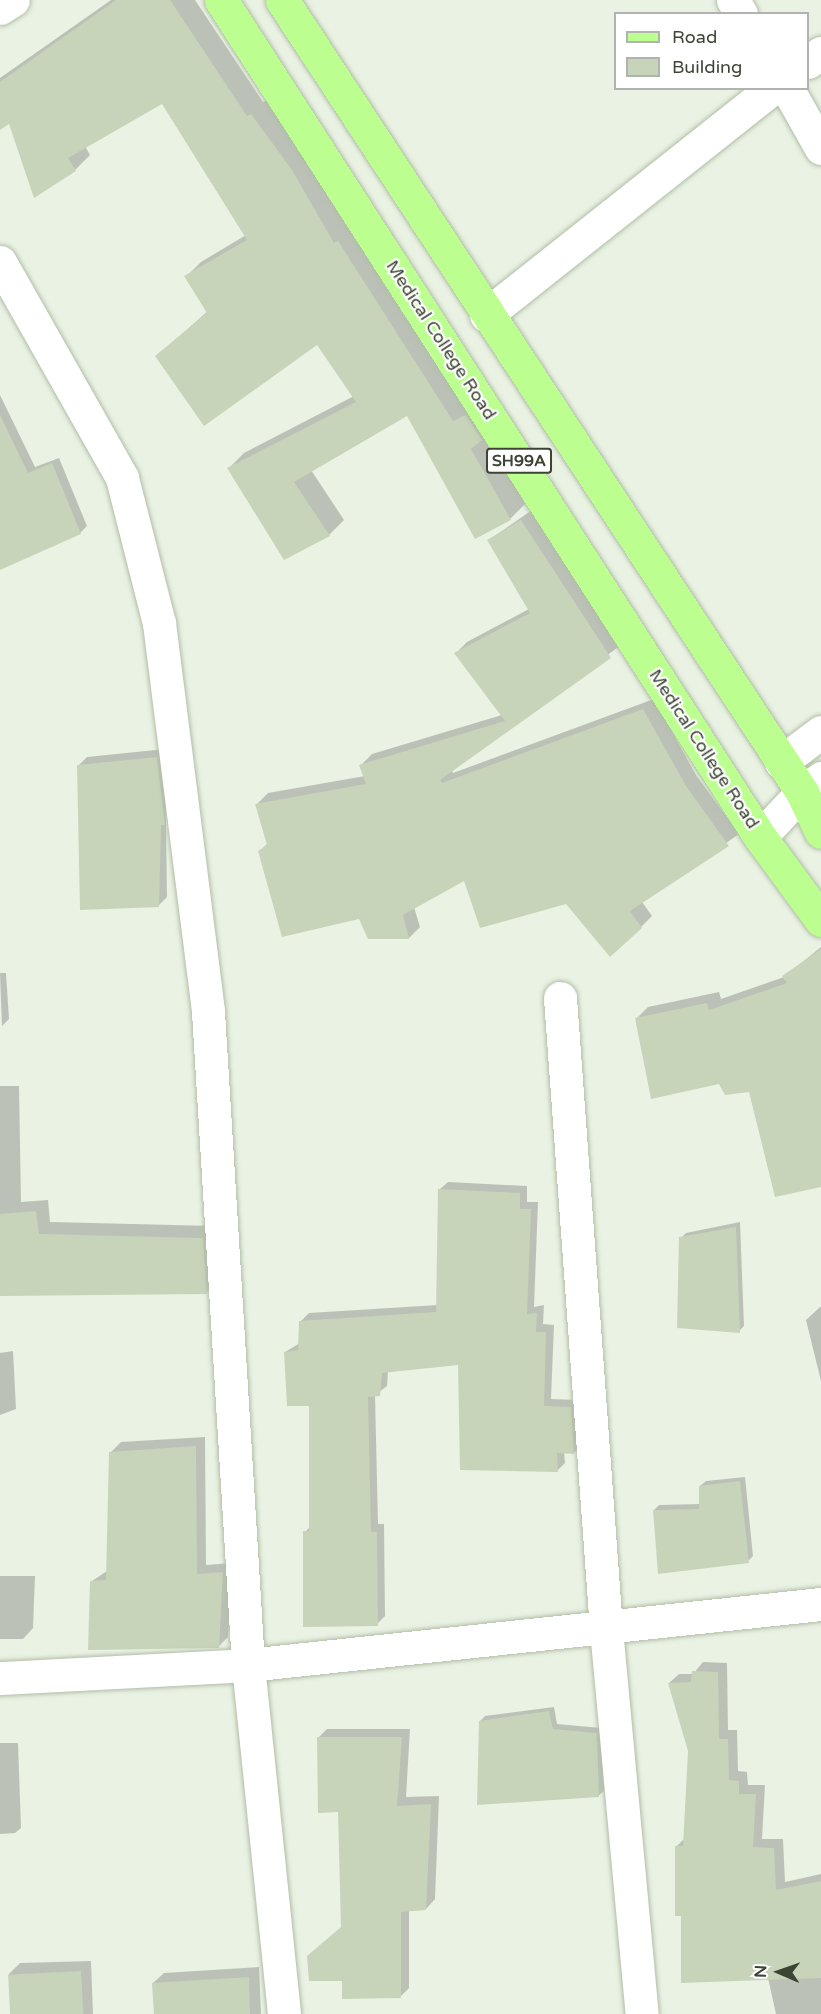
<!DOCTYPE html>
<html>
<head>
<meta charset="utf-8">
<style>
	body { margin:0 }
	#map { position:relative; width:821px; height:2014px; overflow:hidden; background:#eaf2e4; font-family:"Varela Round",sans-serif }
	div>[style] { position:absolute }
	.shadow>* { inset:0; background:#0003 }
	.building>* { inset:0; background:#c7d4b9; transform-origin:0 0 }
	.roads { filter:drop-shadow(0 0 2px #b1bea6) drop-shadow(0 0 2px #b1bea6) }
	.street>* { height:33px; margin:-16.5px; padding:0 16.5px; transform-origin:16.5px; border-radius:16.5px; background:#fff }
	.primary>* { height:33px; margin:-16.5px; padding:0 16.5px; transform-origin:16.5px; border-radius:16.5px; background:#bcff90 }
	span { translate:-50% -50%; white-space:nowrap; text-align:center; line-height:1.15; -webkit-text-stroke:4.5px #fff; paint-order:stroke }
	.shield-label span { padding:2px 4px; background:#fff; border:2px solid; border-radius:4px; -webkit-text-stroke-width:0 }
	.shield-label { font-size:16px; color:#3c4434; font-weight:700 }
	.street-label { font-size:18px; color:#3c4434 }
	.legend { position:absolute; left:614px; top:12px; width:195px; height:78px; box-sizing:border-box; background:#fff; border:2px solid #b1b4ae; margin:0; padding:8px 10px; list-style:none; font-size:18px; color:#3c4434 }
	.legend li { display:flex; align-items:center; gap:12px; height:30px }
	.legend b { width:30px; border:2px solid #b1b4ae }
	.north { position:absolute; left:749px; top:1942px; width:60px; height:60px; -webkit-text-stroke:4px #fff; paint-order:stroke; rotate:272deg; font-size:16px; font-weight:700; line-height:24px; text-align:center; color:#3c4434 }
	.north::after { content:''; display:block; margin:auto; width:21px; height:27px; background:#3c4434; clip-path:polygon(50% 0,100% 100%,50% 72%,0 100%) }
</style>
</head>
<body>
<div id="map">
	<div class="shadow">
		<div style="clip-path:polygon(111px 0,195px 0,263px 102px,267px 100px,486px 434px,525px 504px,510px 519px,407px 414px,311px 470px,344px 520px,329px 535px,229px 468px,244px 453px,354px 396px,317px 343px,157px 356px,208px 311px,186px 277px,201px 262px,246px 235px,163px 102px,85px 146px,90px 155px,75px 170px,35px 196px,9px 121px,0 128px,0 78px)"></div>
		<div style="clip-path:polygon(0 395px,35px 467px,59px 458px,87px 526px,80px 533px,0 568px)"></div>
		<div style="clip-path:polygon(532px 510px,621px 645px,452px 770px,453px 773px,654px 699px,696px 775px,739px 834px,642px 902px,652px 916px,641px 927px,567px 903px,465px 879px,414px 907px,420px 927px,409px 938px,369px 938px,360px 918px,260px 851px,268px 843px,257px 804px,268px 793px,365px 776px,361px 765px,372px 754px,502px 715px,456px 653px,467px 642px,529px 609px,489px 540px)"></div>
		<div style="clip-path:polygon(165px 749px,167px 897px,158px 906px,78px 766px,87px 757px)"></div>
		<div style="clip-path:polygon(821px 947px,821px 1186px,751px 1090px,720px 1082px,636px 1019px,648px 1007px,719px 992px,721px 999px,784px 977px)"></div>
		<div style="clip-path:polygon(0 973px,6px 973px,9px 1019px,2px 1026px)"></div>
		<div style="clip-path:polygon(0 1086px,19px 1086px,21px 1202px,48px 1200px,50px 1222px,215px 1226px,218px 1281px,206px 1293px,0 1294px)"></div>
		<div style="clip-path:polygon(448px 1182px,527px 1186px,527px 1202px,538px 1202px,534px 1307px,544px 1305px,543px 1324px,554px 1325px,551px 1399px,578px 1400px,581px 1445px,574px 1453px,564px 1452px,565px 1463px,557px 1471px,459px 1363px,388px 1371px,387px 1386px,375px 1395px,378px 1524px,384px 1524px,385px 1616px,377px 1624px,305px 1532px,311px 1526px,310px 1405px,285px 1352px,300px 1343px,301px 1321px,309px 1313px,438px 1305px,440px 1189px)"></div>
		<div style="clip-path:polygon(740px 1222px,744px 1326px,739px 1331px,681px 1238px,686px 1233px)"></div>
		<div style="clip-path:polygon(820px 1307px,821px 1307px,821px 1381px,806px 1320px)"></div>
		<div style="clip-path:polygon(13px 1351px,16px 1409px,0 1415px,0 1353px)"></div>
		<div style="clip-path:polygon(205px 1437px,206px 1565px,232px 1563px,228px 1637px,219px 1646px,92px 1581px,107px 1571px,111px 1452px,121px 1442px)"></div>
		<div style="clip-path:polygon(745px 1477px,753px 1556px,748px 1561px,654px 1510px,659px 1505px,701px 1504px,700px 1486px,706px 1481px)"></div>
		<div style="clip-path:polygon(0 1576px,35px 1576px,33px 1628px,23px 1639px,0 1639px)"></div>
		<div style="clip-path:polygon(703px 1662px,727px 1663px,728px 1730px,737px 1730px,738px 1771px,747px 1772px,748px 1785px,765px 1785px,762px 1839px,783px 1839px,785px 1882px,821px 1874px,821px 2014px,776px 2014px,768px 1978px,683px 1914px,677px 1846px,685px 1838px,689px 1751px,669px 1683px,679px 1674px,693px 1674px)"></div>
		<div style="clip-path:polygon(554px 1707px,557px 1724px,601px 1728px,604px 1791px,598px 1796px,480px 1721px,485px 1716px)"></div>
		<div style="clip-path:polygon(327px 1729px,410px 1729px,406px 1797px,439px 1796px,435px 1899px,426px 1909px,409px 1910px,409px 1988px,400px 1997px,342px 1926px,339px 1810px,318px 1738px)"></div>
		<div style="clip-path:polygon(0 1743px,18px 1743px,21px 1828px,15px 1833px,0 1834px)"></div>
		<div style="clip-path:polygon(91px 1961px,93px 2014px,12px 2014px,9px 1974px,20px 1963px)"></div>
		<div style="clip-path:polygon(259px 1967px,261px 2014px,156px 2014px,153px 1983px,164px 1973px)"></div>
	</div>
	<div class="building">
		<div style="clip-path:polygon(116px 0,170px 0,247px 116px,251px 114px,292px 170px,334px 243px,338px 241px,453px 421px,466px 415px,482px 440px,471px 449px,511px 520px,475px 539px,407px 416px,294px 482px,330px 536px,284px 560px,227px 468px,356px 402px,317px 345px,204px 426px,155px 356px,207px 313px,184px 276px,247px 240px,162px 104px,68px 158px,76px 171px,34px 198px,9px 124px,0 130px,0 82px)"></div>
		<div style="clip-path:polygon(0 415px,28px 473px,52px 463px,81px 534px,0 570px)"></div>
		<div style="clip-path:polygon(521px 520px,611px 658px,440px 780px,442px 783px,643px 709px,686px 786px,729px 846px,630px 911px,642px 928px,610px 957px,566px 904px,480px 928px,464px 881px,403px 915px,409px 939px,368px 939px,359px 919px,282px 937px,258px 851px,267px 845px,255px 804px,366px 784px,359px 765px,505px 721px,454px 653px,530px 613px,487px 540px)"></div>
		<div style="clip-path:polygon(157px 757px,165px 825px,161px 825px,159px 907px,80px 910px,77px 765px)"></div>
		<div style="clip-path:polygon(821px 949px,821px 1187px,775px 1197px,749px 1092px,725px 1095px,719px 1084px,651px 1099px,635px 1018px,707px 1003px,709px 1010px,787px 983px,782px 976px)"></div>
		<div style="clip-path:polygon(438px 1189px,520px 1193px,520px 1209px,531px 1209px,527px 1314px,537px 1313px,536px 1332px,546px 1332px,544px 1406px,571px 1407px,574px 1454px,557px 1453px,558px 1472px,460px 1470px,458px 1365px,382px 1373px,380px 1396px,368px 1397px,371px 1532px,377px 1532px,378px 1626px,303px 1627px,303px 1531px,309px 1531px,309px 1406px,287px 1406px,284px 1352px,298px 1350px,299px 1321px,436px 1312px)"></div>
		<div style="clip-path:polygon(36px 1211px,39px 1234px,203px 1238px,207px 1294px,0 1296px,0 1214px)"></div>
		<div style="clip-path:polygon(736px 1227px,740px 1333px,677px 1328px,679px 1237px)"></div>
		<div style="clip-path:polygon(196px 1446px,197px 1574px,223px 1572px,219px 1648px,88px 1650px,90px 1581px,106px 1580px,109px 1452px)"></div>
		<div style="clip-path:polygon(740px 1481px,749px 1563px,658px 1574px,653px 1510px,699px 1509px,699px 1486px)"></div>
		<div style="clip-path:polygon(692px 1671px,718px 1672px,719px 1739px,728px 1739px,729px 1780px,739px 1781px,739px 1794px,756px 1794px,753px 1847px,774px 1848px,776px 1890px,821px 1881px,821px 1978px,681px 1983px,681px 1916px,675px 1916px,675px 1846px,683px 1846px,688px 1751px,668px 1683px,691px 1682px)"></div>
		<div style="clip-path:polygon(549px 1711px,553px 1729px,597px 1733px,599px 1797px,477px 1805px,479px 1721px)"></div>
		<div style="clip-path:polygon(317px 1737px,402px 1737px,397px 1806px,431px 1804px,426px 1910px,401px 1912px,401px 1998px,342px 1999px,342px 1981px,309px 1981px,307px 1956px,341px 1927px,338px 1812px,318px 1813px)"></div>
		<div style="left:81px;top:1971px;width:43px;height:73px;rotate:87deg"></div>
		<div style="clip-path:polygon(249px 1977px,250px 2014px,154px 2014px,152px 1983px)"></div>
	</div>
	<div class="roads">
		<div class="street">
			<div style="left:733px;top:0;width:16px;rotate:60deg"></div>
			<div style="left:0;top:8px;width:15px;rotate:-32deg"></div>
			<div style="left:808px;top:62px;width:16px;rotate:-35deg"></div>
			<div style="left:787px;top:88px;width:69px;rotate:60.5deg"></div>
			<div style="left:0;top:262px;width:248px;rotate:60.5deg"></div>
			<div style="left:122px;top:478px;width:150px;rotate:75.7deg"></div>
			<div style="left:159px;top:623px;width:392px;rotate:82.8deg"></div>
			<div style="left:208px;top:1012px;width:654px;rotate:86.49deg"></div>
			<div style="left:248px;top:1665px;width:351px;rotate:84.1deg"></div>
			<div style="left:486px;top:315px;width:365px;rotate:-38.4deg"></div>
			<div style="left:781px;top:762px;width:50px;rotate:-36.9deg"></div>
			<div style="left:760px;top:837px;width:62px;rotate:-47deg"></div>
			<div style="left:802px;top:792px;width:24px;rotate:-36deg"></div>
			<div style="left:560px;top:998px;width:633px;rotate:85.83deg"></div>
			<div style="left:606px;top:1629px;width:387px;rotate:84.7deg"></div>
			<div style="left:0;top:1678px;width:248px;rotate:-3deg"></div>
			<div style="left:248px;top:1665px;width:576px;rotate:-6.08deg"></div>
		</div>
		<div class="primary">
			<div style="left:221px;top:0;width:996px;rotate:57.22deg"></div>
			<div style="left:760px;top:837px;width:103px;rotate:53.7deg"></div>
			<div style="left:282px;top:0;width:947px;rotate:56.71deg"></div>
			<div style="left:802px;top:792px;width:44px;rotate:64.6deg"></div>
		</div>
	</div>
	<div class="shield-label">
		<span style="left:519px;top:461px">SH99A</span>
	</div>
	<div class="street-label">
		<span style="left:441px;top:340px;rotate:57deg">Medical College Road</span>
		<span style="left:704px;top:749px;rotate:57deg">Medical College Road</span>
	</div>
	<ul class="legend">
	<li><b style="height:8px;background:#bcff90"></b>Road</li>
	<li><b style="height:16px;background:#c7d4b9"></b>Building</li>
	</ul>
	<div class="north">N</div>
</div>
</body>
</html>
